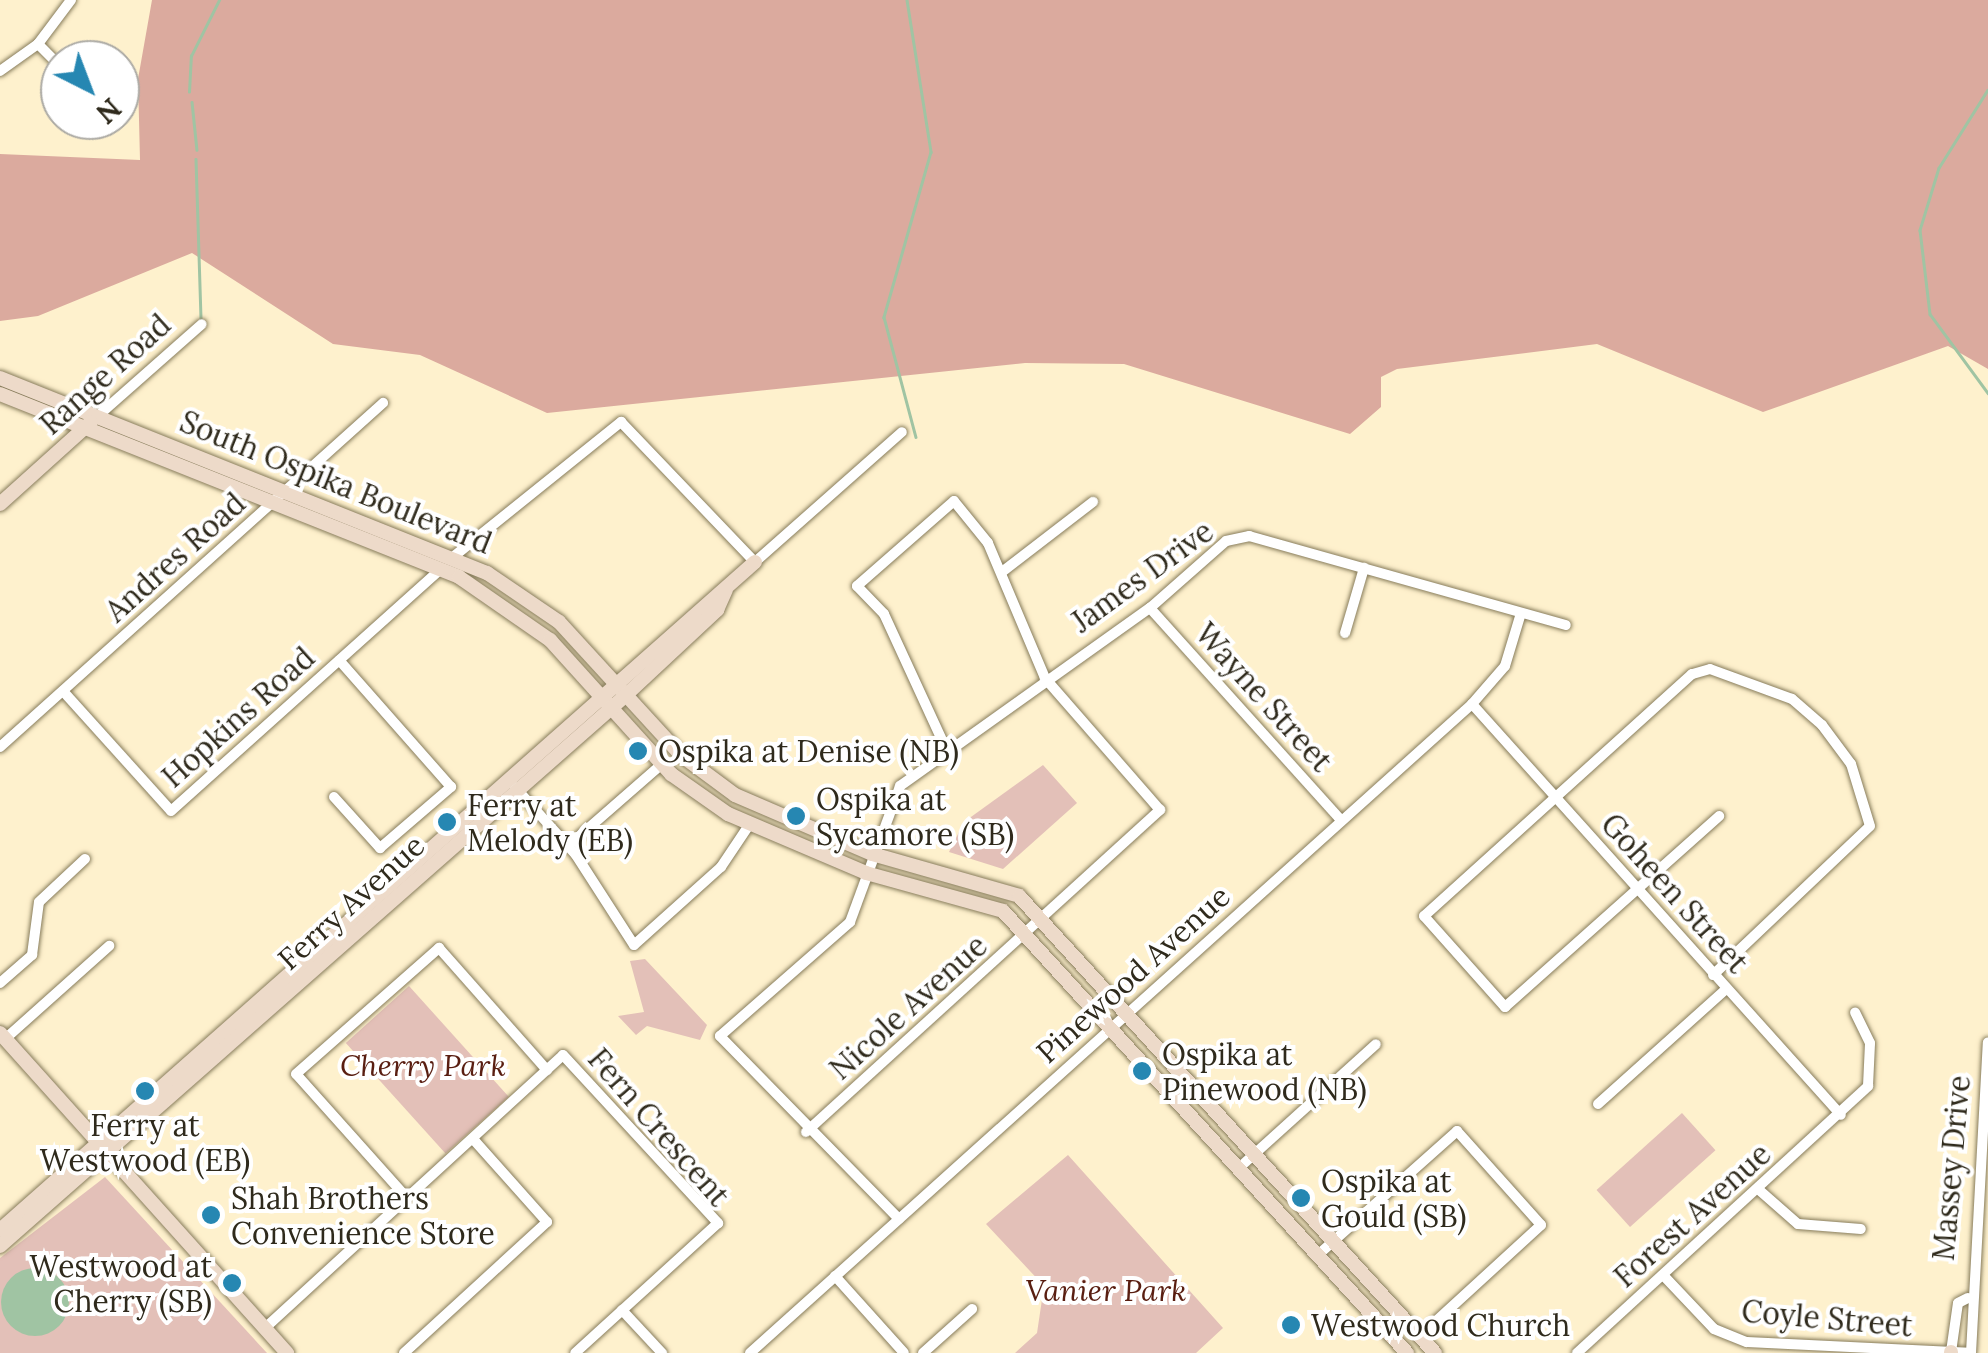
<!DOCTYPE html>
<html>
<head>
<meta charset="utf-8">
<style>
	body { margin:0 }
	#map { position:relative; width:1988px; height:1353px; overflow:hidden; background:#fef1cd; font-family:Lora,serif }
	div>[style] { position:absolute }
	.green>* { inset:0; background:#e3c0b8; transform-origin:0 0 }
	.forest>* { inset:0; background:#dbaa9e }
	.water>* { inset:0; background:#a0c4a3 }
	.round { border-radius:50% }
	.stream>* { height:2.5px; margin:-1.25px; padding:0 1.25px; transform-origin:1.25px; border-radius:1.25px; background:#a0c4a3 }
	.roads { filter:drop-shadow(0 0 2px #877c5b) drop-shadow(0 0 2px #877c5b) }
	.street>* { height:10px; margin:-5px; padding:0 5px; transform-origin:5px; border-radius:5px; background:#fff }
	.secondary>* { height:14px; margin:-7px; padding:0 7px; transform-origin:7px; border-radius:7px; background:#eddac9 }
	.dots>* { width:28px; height:28px; translate:-50% -50%; box-sizing:border-box; border:5px solid #fff; border-radius:50% }
	span { translate:-50% -50%; white-space:nowrap; text-align:center; line-height:1.15; -webkit-text-stroke:8px #fff; paint-order:stroke }
	.street-label { font-size:30px; color:#2f2a1c }
	.poi-label { font-size:30px; color:#2f2a1c }
	.left { translate:0 -50%; text-align:left }
	.right { translate:-100% -50%; text-align:right }
	.park-label { font-size:30px; color:#591e11; font-style:italic }
	.north { position:absolute; left:40px; top:40px; width:100px; height:100px; box-sizing:border-box; background:#fff; border:2px solid #acaaa4; border-radius:50%; rotate:138deg; font-size:28px; font-weight:700; line-height:40px; text-align:center; color:#2f2a1c }
	.north::after { content:''; display:block; margin:auto; width:35px; height:45px; background:#2687b2; clip-path:polygon(50% 0,100% 100%,50% 72%,0 100%) }
</style>
</head>
<body>
<div id="map">
	<div class="green">
		<div style="clip-path:polygon(1043px 765px,1077px 803px,1003px 869px,949px 852px,964px 822px)"></div>
		<div style="clip-path:polygon(645px 959px,707px 1025px,700px 1040px,647px 1026px,636px 1035px,618px 1016px,644px 1012px,630px 961px)"></div>
		<div style="left:409px;top:986px;width:149px;height:85px;rotate:48deg"></div>
		<div style="left:1682px;top:1113px;width:50px;height:115px;rotate:48deg"></div>
		<div style="clip-path:polygon(1068px 1155px,1223px 1328px,1196px 1353px,1015px 1353px,1037px 1333px,1044px 1286px,986px 1224px)"></div>
		<div style="clip-path:polygon(105px 1177px,267px 1353px,0 1353px,0 1258px)"></div>
	</div>
	<div class="forest">
		<div style="clip-path:polygon(152px 0,1988px 0,1988px 369px,1948px 346px,1763px 412px,1597px 344px,1397px 369px,1381px 377px,1381px 407px,1350px 434px,1124px 364px,1025px 363px,547px 413px,420px 355px,333px 344px,192px 253px,38px 316px,0 321px,0 154px,140px 160px,138px 79px)"></div>
	</div>
	<div class="water">
		<div class="round" style="left:1px;top:1268px;width:68px;height:68px"></div>
	</div>
	<div class="stream">
		<div style="left:907px;top:0;width:154px;rotate:81deg"></div>
		<div style="left:931px;top:152px;width:172px;rotate:105.9deg"></div>
		<div style="left:884px;top:317px;width:124px;rotate:75.1deg"></div>
		<div style="left:1988px;top:90px;width:92px;rotate:122.1deg"></div>
		<div style="left:1939px;top:168px;width:65px;rotate:107deg"></div>
		<div style="left:1920px;top:230px;width:85px;rotate:83.2deg"></div>
		<div style="left:1930px;top:314px;width:98px;rotate:53.7deg"></div>
		<div style="left:189px;top:92px;width:36px;rotate:-87deg"></div>
		<div style="left:191px;top:56px;width:63px;rotate:-63.4deg"></div>
		<div style="left:192px;top:102px;width:48px;rotate:84.1deg"></div>
		<div style="left:196px;top:159px;width:163px;rotate:88.2deg"></div>
	</div>
	<div class="roads">
		<div class="street">
			<div style="left:38px;top:44px;width:31px;rotate:45deg"></div>
			<div style="left:0;top:71px;width:47px;rotate:-35.4deg"></div>
			<div style="left:38px;top:44px;width:55px;rotate:-53.1deg"></div>
			<div style="left:99px;top:415px;width:137px;rotate:-41.5deg"></div>
			<div style="left:453px;top:557px;width:216px;rotate:-38.8deg"></div>
			<div style="left:621px;top:422px;width:194px;rotate:46.3deg"></div>
			<div style="left:755px;top:562px;width:196px;rotate:-41.5deg"></div>
			<div style="left:1002px;top:572px;width:115px;rotate:-37.6deg"></div>
			<div style="left:1150px;top:608px;width:284px;rotate:48deg"></div>
			<div style="left:1345px;top:633px;width:68px;rotate:-73.7deg"></div>
			<div style="left:63px;top:691px;width:161px;rotate:48deg"></div>
			<div style="left:171px;top:811px;width:361px;rotate:-41.9deg"></div>
			<div style="left:1472px;top:704px;width:552px;rotate:48.08deg"></div>
			<div style="left:0;top:747px;width:515px;rotate:-41.93deg"></div>
			<div style="left:515px;top:787px;width:91px;rotate:48.1deg"></div>
			<div style="left:576px;top:855px;width:107px;rotate:57.2deg"></div>
			<div style="left:634px;top:945px;width:117px;rotate:-41.9deg"></div>
			<div style="left:721px;top:867px;width:50px;rotate:-56.3deg"></div>
			<div style="left:334px;top:797px;width:69px;rotate:48deg"></div>
			<div style="left:380px;top:848px;width:94px;rotate:-40.7deg"></div>
			<div style="left:451px;top:787px;width:169px;rotate:-131.4deg"></div>
			<div style="left:568px;top:846px;width:125px;rotate:-41.1deg"></div>
			<div style="left:1713px;top:975px;width:216px;rotate:-43.5deg"></div>
			<div style="left:1870px;top:826px;width:65px;rotate:-107deg"></div>
			<div style="left:1851px;top:764px;width:49px;rotate:-126.6deg"></div>
			<div style="left:1822px;top:725px;width:40px;rotate:-139deg"></div>
			<div style="left:1792px;top:699px;width:87px;rotate:-159.9deg"></div>
			<div style="left:1710px;top:669px;width:19px;rotate:164deg"></div>
			<div style="left:1692px;top:674px;width:361px;rotate:137.9deg"></div>
			<div style="left:1424px;top:916px;width:122px;rotate:48.3deg"></div>
			<div style="left:1505px;top:1007px;width:287px;rotate:-41.7deg"></div>
			<div style="left:0;top:983px;width:43px;rotate:-41.2deg"></div>
			<div style="left:32px;top:955px;width:53px;rotate:-82.5deg"></div>
			<div style="left:39px;top:902px;width:63px;rotate:-43.1deg"></div>
			<div style="left:5px;top:1039px;width:140px;rotate:-41.8deg"></div>
			<div style="left:1598px;top:1104px;width:172px;rotate:-41.9deg"></div>
			<div style="left:806px;top:1132px;width:479px;rotate:-42.3deg"></div>
			<div style="left:1160px;top:810px;width:175px;rotate:-131.1deg"></div>
			<div style="left:1045px;top:678px;width:147px;rotate:-112.9deg"></div>
			<div style="left:988px;top:543px;width:54px;rotate:-129deg"></div>
			<div style="left:954px;top:501px;width:129px;rotate:138.8deg"></div>
			<div style="left:857px;top:586px;width:39px;rotate:46deg"></div>
			<div style="left:884px;top:614px;width:151px;rotate:65.3deg"></div>
			<div style="left:1240px;top:1167px;width:183px;rotate:-42.1deg"></div>
			<div style="left:1758px;top:1189px;width:53px;rotate:41.2deg"></div>
			<div style="left:1798px;top:1224px;width:63px;rotate:4.5deg"></div>
			<div style="left:407px;top:1198px;width:166px;rotate:-131.8deg"></div>
			<div style="left:296px;top:1074px;width:191px;rotate:-41.4deg"></div>
			<div style="left:439px;top:948px;width:163px;rotate:48.5deg"></div>
			<div style="left:899px;top:1219px;width:256px;rotate:-134.4deg"></div>
			<div style="left:720px;top:1036px;width:173px;rotate:-41.2deg"></div>
			<div style="left:850px;top:922px;width:145px;rotate:-69.8deg"></div>
			<div style="left:900px;top:786px;width:307px;rotate:-35.5deg"></div>
			<div style="left:1150px;top:608px;width:101px;rotate:-41.4deg"></div>
			<div style="left:1226px;top:541px;width:24px;rotate:-12deg"></div>
			<div style="left:1249px;top:536px;width:329px;rotate:15.7deg"></div>
			<div style="left:1319px;top:1254px;width:185px;rotate:-41.7deg"></div>
			<div style="left:1457px;top:1131px;width:126px;rotate:48.2deg"></div>
			<div style="left:1541px;top:1225px;width:164px;rotate:137.5deg"></div>
			<div style="left:1663px;top:1275px;width:74px;rotate:46.6deg"></div>
			<div style="left:1714px;top:1329px;width:35px;rotate:22deg"></div>
			<div style="left:1747px;top:1342px;width:222px;rotate:2.8deg"></div>
			<div style="left:835px;top:1276px;width:103px;rotate:48.1deg"></div>
			<div style="left:622px;top:1310px;width:59px;rotate:47.1deg"></div>
			<div style="left:265px;top:1328px;width:404px;rotate:-42.5deg"></div>
			<div style="left:563px;top:1055px;width:229px;rotate:47.3deg"></div>
			<div style="left:718px;top:1223px;width:193px;rotate:137.7deg"></div>
			<div style="left:1951px;top:1352px;width:49px;rotate:-81.9deg"></div>
			<div style="left:1958px;top:1303px;width:11px;rotate:-27deg"></div>
			<div style="left:404px;top:1353px;width:194px;rotate:-42.5deg"></div>
			<div style="left:547px;top:1222px;width:111px;rotate:-131.7deg"></div>
			<div style="left:750px;top:1353px;width:971px;rotate:-41.95deg"></div>
			<div style="left:1472px;top:704px;width:50px;rotate:-49deg"></div>
			<div style="left:1505px;top:666px;width:55px;rotate:-73.2deg"></div>
			<div style="left:923px;top:1353px;width:66px;rotate:-41.9deg"></div>
			<div style="left:1577px;top:1353px;width:395px;rotate:-42.5deg"></div>
			<div style="left:1868px;top:1086px;width:43px;rotate:-87.3deg"></div>
			<div style="left:1870px;top:1043px;width:34px;rotate:-116deg"></div>
			<div style="left:1971px;top:1353px;width:311px;rotate:-86.9deg"></div>
		</div>
		<div class="secondary">
			<div style="left:0;top:378px;width:525px;rotate:21.82deg"></div>
			<div style="left:487px;top:573px;width:87px;rotate:34.2deg"></div>
			<div style="left:559px;top:622px;width:180px;rotate:47.5deg"></div>
			<div style="left:681px;top:755px;width:67px;rotate:36.5deg"></div>
			<div style="left:735px;top:795px;width:149px;rotate:23.3deg"></div>
			<div style="left:872px;top:854px;width:153px;rotate:15.9deg"></div>
			<div style="left:1019px;top:896px;width:618px;rotate:47.69deg"></div>
			<div style="left:0;top:394px;width:494px;rotate:21.7deg"></div>
			<div style="left:459px;top:577px;width:111px;rotate:34.7deg"></div>
			<div style="left:550px;top:640px;width:181px;rotate:47.9deg"></div>
			<div style="left:671px;top:774px;width:70px;rotate:35.1deg"></div>
			<div style="left:728px;top:814px;width:150px;rotate:23.1deg"></div>
			<div style="left:866px;top:873px;width:142px;rotate:15.5deg"></div>
			<div style="left:1003px;top:911px;width:599px;rotate:47.57deg"></div>
			<div style="left:0;top:504px;width:122px;rotate:-42deg"></div>
			<div style="left:0;top:1033px;width:430px;rotate:48.1deg"></div>
			<div style="left:0;top:1230px;width:1008px;rotate:-41.5deg"></div>
			<div style="left:0;top:1246px;width:834px;rotate:-41.35deg"></div>
			<div style="left:626px;top:695px;width:125px;rotate:-43deg"></div>
			<div style="left:717px;top:610px;width:22px;rotate:-66deg"></div>
			<div style="left:1951px;top:1353px;width:1px;rotate:-90deg"></div>
		</div>
	</div>
	<div class="dots">
		<div style="left:638px;top:751px;background:#2687b2"></div>
		<div style="left:796px;top:816px;background:#2687b2"></div>
		<div style="left:447px;top:822px;background:#2687b2"></div>
		<div style="left:1142px;top:1071px;background:#2687b2"></div>
		<div style="left:145px;top:1091px;background:#2687b2"></div>
		<div style="left:1301px;top:1198px;background:#2687b2"></div>
		<div style="left:211px;top:1215px;background:#2687b2"></div>
		<div style="left:232px;top:1283px;background:#2687b2"></div>
		<div style="left:1291px;top:1325px;background:#2687b2"></div>
	</div>
	<div class="street-label">
		<span style="left:105px;top:374px;rotate:-42deg">Range Road</span>
		<span style="left:336px;top:482px;rotate:22deg">South Ospika Boulevard</span>
		<span style="left:175px;top:557px;rotate:-42deg">Andres Road</span>
		<span style="left:1142px;top:576px;rotate:-36deg">James Drive</span>
		<span style="left:1264px;top:697px;rotate:48deg">Wayne Street</span>
		<span style="left:238px;top:717px;rotate:-42deg">Hopkins Road</span>
		<span style="left:1675px;top:893px;rotate:48deg">Goheen Street</span>
		<span style="left:351px;top:902px;rotate:-42deg">Ferry Avenue</span>
		<span style="left:1133px;top:974px;rotate:-42deg">Pinewood Avenue</span>
		<span style="left:908px;top:1007px;rotate:-42deg">Nicole Avenue</span>
		<span style="left:659px;top:1127px;rotate:49deg">Fern Crescent</span>
		<span style="left:1951px;top:1168px;rotate:-85deg">Massey Drive</span>
		<span style="left:1692px;top:1215px;rotate:-42deg">Forest Avenue</span>
		<span style="left:1827px;top:1318px;rotate:5deg">Coyle Street</span>
	</div>
	<div class="poi-label">
		<span class="left" style="left:658px;top:751px">Ospika at Denise (NB)</span>
		<span class="left" style="left:816px;top:816px">Ospika at<br>Sycamore (SB)</span>
		<span class="left" style="left:467px;top:822px">Ferry at<br>Melody (EB)</span>
		<span class="left" style="left:1162px;top:1071px">Ospika at<br>Pinewood (NB)</span>
		<span style="left:145px;top:1142px">Ferry at<br>Westwood (EB)</span>
		<span class="left" style="left:1321px;top:1198px">Ospika at<br>Gould (SB)</span>
		<span class="left" style="left:231px;top:1215px">Shah Brothers<br>Convenience Store</span>
		<span class="right" style="left:212px;top:1283px">Westwood at<br>Cherry (SB)</span>
		<span class="left" style="left:1311px;top:1325px">Westwood Church</span>
	</div>
	<div class="park-label">
		<span style="left:423px;top:1065px">Cherry Park</span>
		<span style="left:1106px;top:1290px">Vanier Park</span>
	</div>
	<div class="north">N</div>
</div>
</body>
</html>
